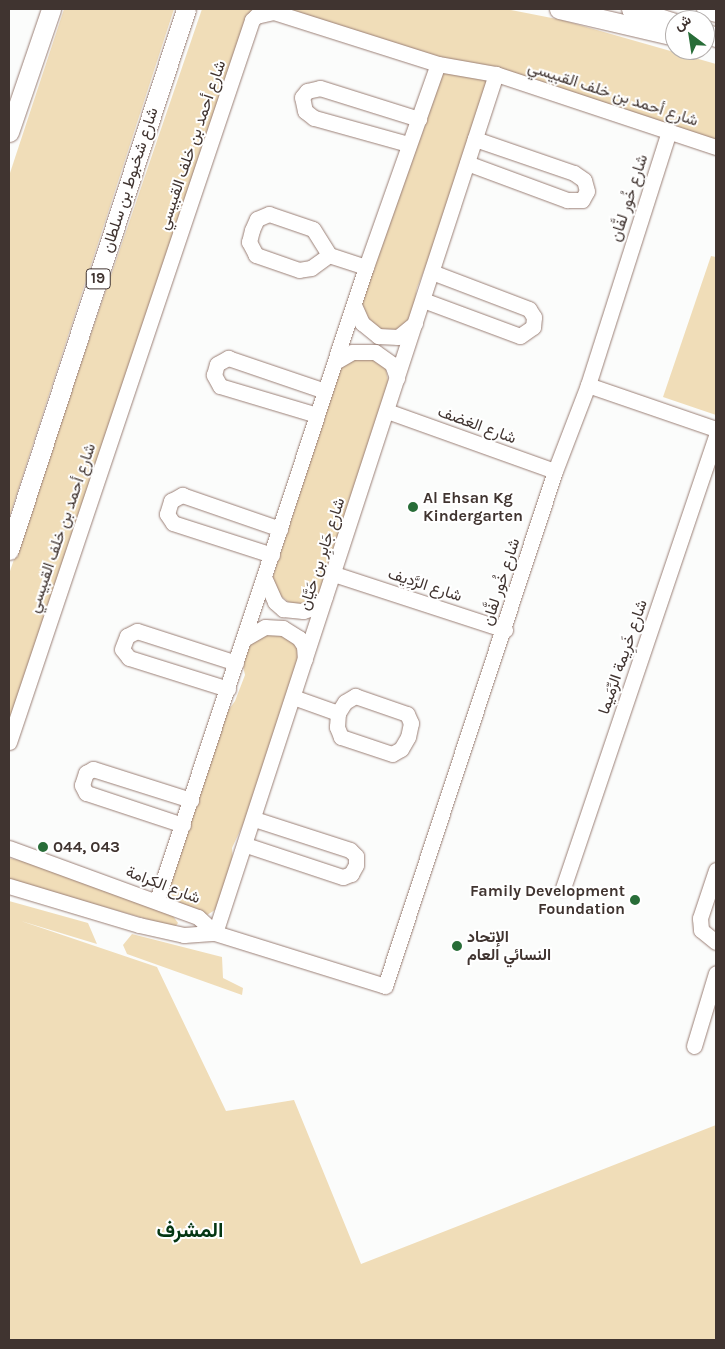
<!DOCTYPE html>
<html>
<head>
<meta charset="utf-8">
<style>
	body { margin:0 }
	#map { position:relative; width:725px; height:1349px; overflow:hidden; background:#fbfcfb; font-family:Karla,Vazirmatn,sans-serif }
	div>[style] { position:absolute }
	.green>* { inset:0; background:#f0ddb8 }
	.roads { filter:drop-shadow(0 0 1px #9a7f75) drop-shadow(0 0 1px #9a7f75) }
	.minor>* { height:15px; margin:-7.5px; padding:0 7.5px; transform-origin:7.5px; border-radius:7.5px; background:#fff }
	.major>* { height:19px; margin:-9.5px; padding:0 9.5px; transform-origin:9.5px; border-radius:9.5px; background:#fff }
	.dots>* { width:14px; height:14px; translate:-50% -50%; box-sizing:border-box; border:2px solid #fff; border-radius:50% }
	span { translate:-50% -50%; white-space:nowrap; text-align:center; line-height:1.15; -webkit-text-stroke:4px #fff; paint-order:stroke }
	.shield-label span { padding:1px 4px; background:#fff; border:1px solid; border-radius:4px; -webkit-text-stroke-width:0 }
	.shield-label { font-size:15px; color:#403430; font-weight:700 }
	.street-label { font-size:16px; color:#403430 }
	.poi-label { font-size:16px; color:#403430; font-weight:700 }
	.left { translate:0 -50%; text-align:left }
	.right { translate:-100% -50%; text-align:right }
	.district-label { font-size:21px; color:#043613; font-weight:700 }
	.frame { position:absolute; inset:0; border:10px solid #403430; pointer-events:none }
	.north { position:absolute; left:665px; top:10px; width:50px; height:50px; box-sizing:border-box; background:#fff; border:1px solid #b3aeac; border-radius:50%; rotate:329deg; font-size:14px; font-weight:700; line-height:20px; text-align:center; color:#403430 }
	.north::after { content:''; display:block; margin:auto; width:18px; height:22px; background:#286d38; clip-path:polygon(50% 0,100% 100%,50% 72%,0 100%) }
</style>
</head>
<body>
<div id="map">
	<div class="green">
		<div style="clip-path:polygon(64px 9px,174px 9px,9px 518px,9px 176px)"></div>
		<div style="clip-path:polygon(202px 9px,256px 9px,9px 722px,9px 574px)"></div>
		<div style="clip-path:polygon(283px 9px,511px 10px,562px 20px,716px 64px,716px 144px)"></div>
		<div style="clip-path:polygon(440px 69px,484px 77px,487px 82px,434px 246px,417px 288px,412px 318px,399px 330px,384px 331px,371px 324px,361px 303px,412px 147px,420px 139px,427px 119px,427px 101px)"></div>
		<div style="clip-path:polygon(711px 256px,716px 257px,716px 415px,663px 397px)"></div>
		<div style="clip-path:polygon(356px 355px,378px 361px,386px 369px,389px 386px,319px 595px,301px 606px,292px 605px,275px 591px,272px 579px,340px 368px)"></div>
		<div style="clip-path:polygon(273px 632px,291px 638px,300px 652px,249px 812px,232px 848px,233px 861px,218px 908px,207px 915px,175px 902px,169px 890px,225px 715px,235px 701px,245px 675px,243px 666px,249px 644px,255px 637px)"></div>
		<div style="clip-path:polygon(9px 858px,49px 867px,173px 916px,178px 923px,175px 927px,9px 880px)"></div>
		<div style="clip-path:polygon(9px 901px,88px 923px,97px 944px,21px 921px,157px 967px,226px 1111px,294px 1100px,361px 1264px,716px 1125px,716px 1340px,9px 1340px)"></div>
		<div style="clip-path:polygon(132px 934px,222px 957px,223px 978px,243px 988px,242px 995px,127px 954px,123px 945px)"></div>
	</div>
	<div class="roads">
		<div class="minor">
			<div style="left:408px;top:144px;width:98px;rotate:-164.5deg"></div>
			<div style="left:314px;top:118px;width:11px;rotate:-142deg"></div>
			<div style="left:305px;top:111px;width:14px;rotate:-102deg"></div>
			<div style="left:302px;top:97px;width:8px;rotate:-50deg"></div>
			<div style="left:307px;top:91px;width:13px;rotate:-13deg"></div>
			<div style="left:320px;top:88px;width:104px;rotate:17.4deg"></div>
			<div style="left:467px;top:163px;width:107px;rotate:20.3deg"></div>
			<div style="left:567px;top:200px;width:15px"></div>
			<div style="left:582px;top:200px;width:10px;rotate:-61deg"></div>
			<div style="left:587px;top:191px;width:11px;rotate:-105deg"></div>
			<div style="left:584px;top:180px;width:12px;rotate:-145deg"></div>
			<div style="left:574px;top:173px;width:105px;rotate:-161deg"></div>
			<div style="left:329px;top:255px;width:22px;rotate:144deg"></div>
			<div style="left:311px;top:268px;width:12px;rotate:171deg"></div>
			<div style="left:299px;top:270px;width:46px;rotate:-160.8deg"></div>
			<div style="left:256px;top:255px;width:15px;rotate:-118deg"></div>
			<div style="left:249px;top:242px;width:12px;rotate:-76deg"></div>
			<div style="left:252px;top:230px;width:12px;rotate:-66deg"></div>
			<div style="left:257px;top:219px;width:13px;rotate:-23deg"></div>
			<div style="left:269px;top:214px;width:46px;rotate:18.8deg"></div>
			<div style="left:313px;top:229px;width:31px;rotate:58deg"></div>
			<div style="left:329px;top:255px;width:39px;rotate:18deg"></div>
			<div style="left:423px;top:300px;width:103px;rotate:20.4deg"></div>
			<div style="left:520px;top:336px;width:16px;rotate:-35deg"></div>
			<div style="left:533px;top:327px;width:10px;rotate:-84deg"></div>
			<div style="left:534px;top:317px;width:9px;rotate:-122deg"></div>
			<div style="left:529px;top:309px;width:104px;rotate:-159.1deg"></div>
			<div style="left:354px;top:305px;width:20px;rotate:66deg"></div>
			<div style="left:362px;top:323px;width:21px;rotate:39deg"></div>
			<div style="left:378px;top:336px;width:20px;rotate:3deg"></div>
			<div style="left:398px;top:337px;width:22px;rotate:-39deg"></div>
			<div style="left:335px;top:362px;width:20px;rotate:-30deg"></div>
			<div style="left:352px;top:352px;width:23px"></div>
			<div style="left:375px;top:352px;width:21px;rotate:35deg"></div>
			<div style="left:392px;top:364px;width:15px;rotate:70deg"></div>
			<div style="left:588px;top:385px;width:135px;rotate:19deg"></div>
			<div style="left:387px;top:411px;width:178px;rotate:19.7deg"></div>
			<div style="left:317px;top:415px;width:101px;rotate:-163.4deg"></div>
			<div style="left:220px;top:386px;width:13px;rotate:-119deg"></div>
			<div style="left:214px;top:375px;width:11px;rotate:-75deg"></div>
			<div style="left:217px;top:364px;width:13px;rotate:-29deg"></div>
			<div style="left:228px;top:358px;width:102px;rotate:18.8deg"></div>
			<div style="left:272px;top:555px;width:104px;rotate:-162.1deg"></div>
			<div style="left:173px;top:523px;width:11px;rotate:-124deg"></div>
			<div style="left:167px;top:514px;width:14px;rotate:-73deg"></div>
			<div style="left:171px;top:501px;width:13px;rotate:-29deg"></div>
			<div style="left:182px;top:495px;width:104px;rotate:19.1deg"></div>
			<div style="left:334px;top:574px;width:180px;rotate:18.1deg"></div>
			<div style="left:264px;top:577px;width:27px;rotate:66deg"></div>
			<div style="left:275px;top:602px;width:11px;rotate:41deg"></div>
			<div style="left:283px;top:609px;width:20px;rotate:6deg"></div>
			<div style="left:303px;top:611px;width:14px;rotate:-17deg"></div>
			<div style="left:316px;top:607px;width:13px;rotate:-48deg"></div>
			<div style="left:244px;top:639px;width:24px;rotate:-30deg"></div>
			<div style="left:265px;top:627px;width:18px;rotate:3deg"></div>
			<div style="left:283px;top:628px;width:19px;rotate:32deg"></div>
			<div style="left:299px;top:638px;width:9px;rotate:58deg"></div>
			<div style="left:304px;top:646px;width:13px;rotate:86deg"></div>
			<div style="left:228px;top:689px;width:104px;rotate:-162.6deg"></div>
			<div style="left:129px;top:658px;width:11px;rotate:-128deg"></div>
			<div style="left:122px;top:649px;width:14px;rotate:-69deg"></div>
			<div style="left:127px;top:636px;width:11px;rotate:-27deg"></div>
			<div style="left:137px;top:631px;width:104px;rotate:17.9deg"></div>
			<div style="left:355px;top:696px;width:55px;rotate:19.1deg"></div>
			<div style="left:407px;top:714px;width:10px;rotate:66deg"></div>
			<div style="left:411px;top:723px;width:14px;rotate:102deg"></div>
			<div style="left:408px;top:737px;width:14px;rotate:120deg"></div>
			<div style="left:401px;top:749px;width:10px;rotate:151deg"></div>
			<div style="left:392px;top:754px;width:54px;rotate:-161.6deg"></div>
			<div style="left:341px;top:737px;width:11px;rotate:-112deg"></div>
			<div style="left:337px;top:727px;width:14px;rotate:-86deg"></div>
			<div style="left:338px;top:713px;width:13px;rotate:-58deg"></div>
			<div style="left:345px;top:702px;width:12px;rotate:-31deg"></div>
			<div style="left:293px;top:697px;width:48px;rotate:19.6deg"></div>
			<div style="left:9px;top:742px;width:762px;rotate:-71.4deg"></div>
			<div style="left:252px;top:20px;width:6px;rotate:-45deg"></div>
			<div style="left:256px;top:16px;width:18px;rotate:-13deg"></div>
			<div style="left:274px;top:12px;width:172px;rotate:17.6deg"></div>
			<div style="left:438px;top:64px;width:59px;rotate:9.8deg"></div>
			<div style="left:496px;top:74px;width:232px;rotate:18.4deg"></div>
			<div style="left:183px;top:825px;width:102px;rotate:-161.7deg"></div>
			<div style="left:86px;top:793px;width:9px;rotate:-117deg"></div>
			<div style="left:82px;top:785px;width:13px;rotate:-72deg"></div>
			<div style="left:86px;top:773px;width:8px;rotate:-30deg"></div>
			<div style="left:93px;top:769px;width:103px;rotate:17.6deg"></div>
			<div style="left:246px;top:845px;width:102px;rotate:18.3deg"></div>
			<div style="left:343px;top:877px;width:9px;rotate:-21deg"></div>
			<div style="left:351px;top:874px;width:10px;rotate:-61deg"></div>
			<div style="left:356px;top:865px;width:9px;rotate:-90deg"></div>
			<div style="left:356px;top:856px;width:8px;rotate:-135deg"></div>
			<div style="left:350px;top:850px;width:101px;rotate:-162.1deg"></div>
			<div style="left:9px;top:848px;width:201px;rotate:20.1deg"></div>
			<div style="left:198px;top:917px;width:23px;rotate:43deg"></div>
			<div style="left:716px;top:870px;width:51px;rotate:108.4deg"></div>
			<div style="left:700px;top:918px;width:12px;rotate:85deg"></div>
			<div style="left:701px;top:930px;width:19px;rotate:39deg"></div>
			<div style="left:9px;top:886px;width:136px;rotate:16.7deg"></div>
			<div style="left:139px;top:925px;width:46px;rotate:12.5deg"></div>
			<div style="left:184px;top:935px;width:31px;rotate:-4deg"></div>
			<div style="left:215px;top:933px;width:178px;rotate:17.3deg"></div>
			<div style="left:385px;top:986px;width:542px;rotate:-71.73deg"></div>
			<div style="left:555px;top:471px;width:92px;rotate:-69deg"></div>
			<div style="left:588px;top:385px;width:267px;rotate:-72.3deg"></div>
			<div style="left:563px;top:888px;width:476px;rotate:-71.3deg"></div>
			<div style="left:157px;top:900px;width:667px;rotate:-71.73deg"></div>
			<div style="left:366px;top:267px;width:215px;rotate:-70.5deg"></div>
			<div style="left:215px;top:933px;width:904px;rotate:-71.89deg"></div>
			<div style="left:694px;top:1046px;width:76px;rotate:-73.2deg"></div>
		</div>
		<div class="major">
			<div style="left:559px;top:9px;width:119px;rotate:13.1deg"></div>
			<div style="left:631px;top:9px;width:46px;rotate:17.7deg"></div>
			<div style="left:706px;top:9px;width:10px;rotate:17deg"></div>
			<div style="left:705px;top:33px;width:12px;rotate:20deg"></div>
			<div style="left:9px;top:132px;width:130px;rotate:-71.1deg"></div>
			<div style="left:9px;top:550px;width:569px;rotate:-71.88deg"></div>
		</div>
	</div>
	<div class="dots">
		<div style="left:413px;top:507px;background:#286d38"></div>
		<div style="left:43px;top:847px;background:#286d38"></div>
		<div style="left:635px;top:900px;background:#286d38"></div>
		<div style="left:457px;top:946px;background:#286d38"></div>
	</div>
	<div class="shield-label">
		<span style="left:98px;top:279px">19</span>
	</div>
	<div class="street-label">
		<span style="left:613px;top:94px;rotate:18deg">شارع أحمد بن خلف القبيسي</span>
		<span style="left:192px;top:145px;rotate:-71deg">شارع أحمد بن خلف القبيسي</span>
		<span style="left:130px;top:180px;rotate:-72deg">شارع شخبوط بن سلطان</span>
		<span style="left:629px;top:198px;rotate:-72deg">شارع خُور لفَّان</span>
		<span style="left:477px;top:425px;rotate:20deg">شارع الغضف</span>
		<span style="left:62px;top:528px;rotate:-71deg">شارع أحمد بن خلف القبيسي</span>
		<span style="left:322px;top:554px;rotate:-72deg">شارع جَابِر بن حَيَّان</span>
		<span style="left:501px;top:582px;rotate:-72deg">شارع خُور لفَّان</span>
		<span style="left:425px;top:585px;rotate:18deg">شارع الرَّدِيف</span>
		<span style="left:623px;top:657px;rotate:-71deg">شارع خَرِيمة الرِّمَيما</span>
		<span style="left:163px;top:885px;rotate:21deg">شارع الكرامة</span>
	</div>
	<div class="poi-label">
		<span class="left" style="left:423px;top:507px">Al Ehsan Kg<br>Kindergarten</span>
		<span class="left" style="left:53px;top:847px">044, 043</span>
		<span class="right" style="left:625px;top:900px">Family Development<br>Foundation</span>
		<span class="left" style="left:467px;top:946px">الإتحاد<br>النسائي العام</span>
	</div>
	<div class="district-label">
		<span style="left:190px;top:1230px">المشرف</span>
	</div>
	<div class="frame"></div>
	<div class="north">ش</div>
</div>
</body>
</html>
